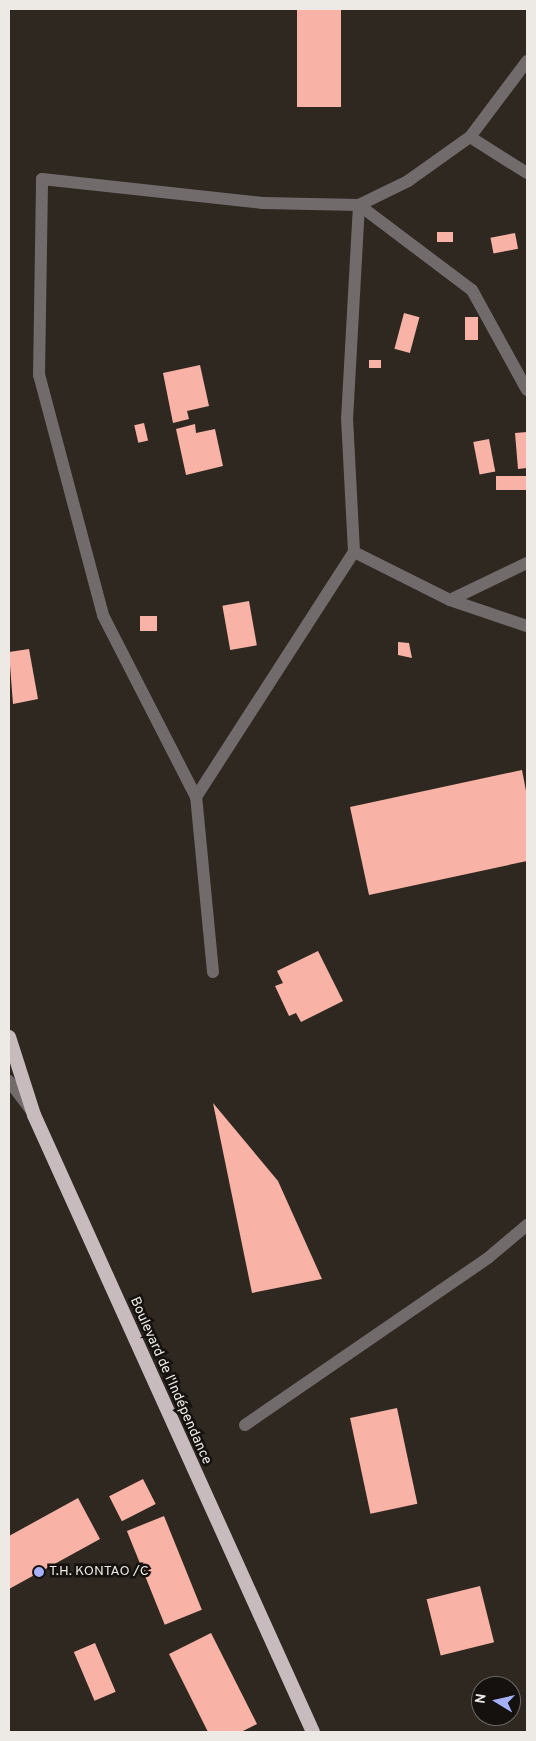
<!DOCTYPE html>
<html>
<head>
<meta charset="utf-8">
<style>
	body { margin:0 }
	#map { position:relative; width:536px; height:1741px; overflow:hidden; background:#2e2821; font-family:Overpass,sans-serif }
	div>[style] { position:absolute }
	.building>* { inset:0; background:#f9b3a6; transform-origin:0 0 }
	.minor>* { height:12px; margin:-6px; padding:0 6px; transform-origin:6px; border-radius:6px; background:#716b6c }
	.tertiary>* { height:12px; margin:-6px; padding:0 6px; transform-origin:6px; border-radius:6px; background:#716b6c }
	.trunk>* { height:14px; margin:-7px; padding:0 7px; transform-origin:7px; border-radius:7px; background:#c7bbbe }
	.dots>* { width:14px; height:14px; translate:-50% -50%; box-sizing:border-box; border:2px solid #14110e; border-radius:50% }
	span { translate:-50% -50%; white-space:nowrap; text-align:center; line-height:1.15; -webkit-text-stroke:5px #14110e; paint-order:stroke }
	.street-label { font-size:14px; color:#ede9e4 }
	.poi-label { font-size:14px; color:#ede9e4 }
	.left { translate:0 -50%; text-align:left }
	.frame { position:absolute; inset:0; border:10px solid #ede9e4; pointer-events:none }
	.north { position:absolute; left:471px; top:1676px; width:50px; height:50px; box-sizing:border-box; background:#14110e; border:1px solid #6b6764; border-radius:50%; rotate:279deg; font-size:14px; font-weight:700; line-height:20px; text-align:center; color:#ede9e4 }
	.north::after { content:''; display:block; margin:auto; width:18px; height:22px; background:#a5b1fc; clip-path:polygon(50% 0,100% 100%,50% 72%,0 100%) }
</style>
</head>
<body>
<div id="map">
	<div class="building">
		<div style="left:297px;top:9px;width:44px;height:98px"></div>
		<div style="left:437px;top:232px;width:16px;height:10px"></div>
		<div style="left:515px;top:233px;width:16px;height:25px;rotate:79deg"></div>
		<div style="left:404px;top:313px;width:16px;height:37px;rotate:15deg"></div>
		<div style="left:465px;top:317px;width:13px;height:23px"></div>
		<div style="left:369px;top:360px;width:12px;height:8px"></div>
		<div style="clip-path:polygon(200px 365px,209px 406px,187px 411px,189px 419px,173px 423px,163px 373px)"></div>
		<div style="left:144px;top:423px;width:18px;height:10px;rotate:77deg"></div>
		<div style="clip-path:polygon(195px 424px,196px 433px,215px 429px,223px 466px,186px 475px,176px 429px)"></div>
		<div style="clip-path:polygon(527px 432px,527px 468px,518px 469px,515px 433px)"></div>
		<div style="left:489px;top:439px;width:33px;height:16px;rotate:79deg"></div>
		<div style="left:527px;top:476px;width:14px;height:31px;rotate:90deg"></div>
		<div style="left:249px;top:601px;width:45px;height:27px;rotate:80deg"></div>
		<div style="left:140px;top:616px;width:17px;height:15px"></div>
		<div style="clip-path:polygon(398px 642px,409px 643px,412px 658px,398px 655px)"></div>
		<div style="clip-path:polygon(29px 649px,38px 699px,13px 704px,9px 652px)"></div>
		<div style="clip-path:polygon(522px 770px,527px 796px,527px 861px,369px 895px,350px 807px)"></div>
		<div style="clip-path:polygon(318px 951px,343px 1001px,301px 1022px,296px 1013px,289px 1016px,275px 986px,283px 983px,277px 971px)"></div>
		<div style="clip-path:polygon(213px 1103px,278px 1181px,322px 1279px,252px 1293px)"></div>
		<div style="left:397px;top:1408px;width:98px;height:48px;rotate:78deg"></div>
		<div style="left:143px;top:1479px;width:28px;height:38px;rotate:63deg"></div>
		<div style="clip-path:polygon(78px 1498px,100px 1539px,9px 1589px,9px 1536px)"></div>
		<div style="left:164px;top:1516px;width:101px;height:40px;rotate:68deg"></div>
		<div style="left:480px;top:1586px;width:58px;height:55px;rotate:76deg"></div>
		<div style="clip-path:polygon(211px 1633px,257px 1724px,241px 1732px,208px 1732px,169px 1654px)"></div>
		<div style="left:95px;top:1643px;width:53px;height:23px;rotate:67deg"></div>
	</div>
	<div class="minor">
		<div style="left:470px;top:137px;width:67px;rotate:32.3deg"></div>
		<div style="left:359px;top:205px;width:213px;rotate:93.2deg"></div>
		<div style="left:347px;top:418px;width:134px;rotate:87deg"></div>
		<div style="left:354px;top:552px;width:107px;rotate:26.6deg"></div>
		<div style="left:450px;top:600px;width:85px;rotate:-25.7deg"></div>
		<div style="left:359px;top:205px;width:141px;rotate:37deg"></div>
		<div style="left:472px;top:290px;width:114px;rotate:61.2deg"></div>
		<div style="left:450px;top:600px;width:81px;rotate:18.7deg"></div>
		<div style="left:196px;top:797px;width:292px;rotate:-57.2deg"></div>
		<div style="left:213px;top:972px;width:176px;rotate:-95.5deg"></div>
		<div style="left:196px;top:797px;width:204px;rotate:-117.1deg"></div>
		<div style="left:103px;top:615px;width:248px;rotate:-104.9deg"></div>
		<div style="left:39px;top:375px;width:196px;rotate:-89.1deg"></div>
		<div style="left:42px;top:179px;width:222px;rotate:6.2deg"></div>
		<div style="left:263px;top:203px;width:96px;rotate:1.2deg"></div>
		<div style="left:359px;top:205px;width:55px;rotate:-26.1deg"></div>
		<div style="left:408px;top:181px;width:76px;rotate:-35.4deg"></div>
		<div style="left:470px;top:137px;width:95px;rotate:-53.1deg"></div>
		<div style="left:245px;top:1425px;width:295px;rotate:-34.5deg"></div>
		<div style="left:488px;top:1258px;width:51px;rotate:-40.2deg"></div>
	</div>
	<div class="tertiary">
		<div style="left:9px;top:1081px;width:36px;rotate:53deg"></div>
	</div>
	<div class="trunk">
		<div style="left:9px;top:1037px;width:82px;rotate:72.2deg"></div>
		<div style="left:34px;top:1115px;width:677px;rotate:65.67deg"></div>
	</div>
	<div class="dots">
		<div style="left:39px;top:1572px;background:#a5b1fc"></div>
	</div>
	<div class="street-label">
		<span style="left:170px;top:1381px;rotate:66deg">Boulevard de l'Indépendance</span>
	</div>
	<div class="poi-label">
		<span class="left" style="left:49px;top:1572px">T.H. KONTAO /C</span>
	</div>
	<div class="frame"></div>
	<div class="north">N</div>
</div>
</body>
</html>
